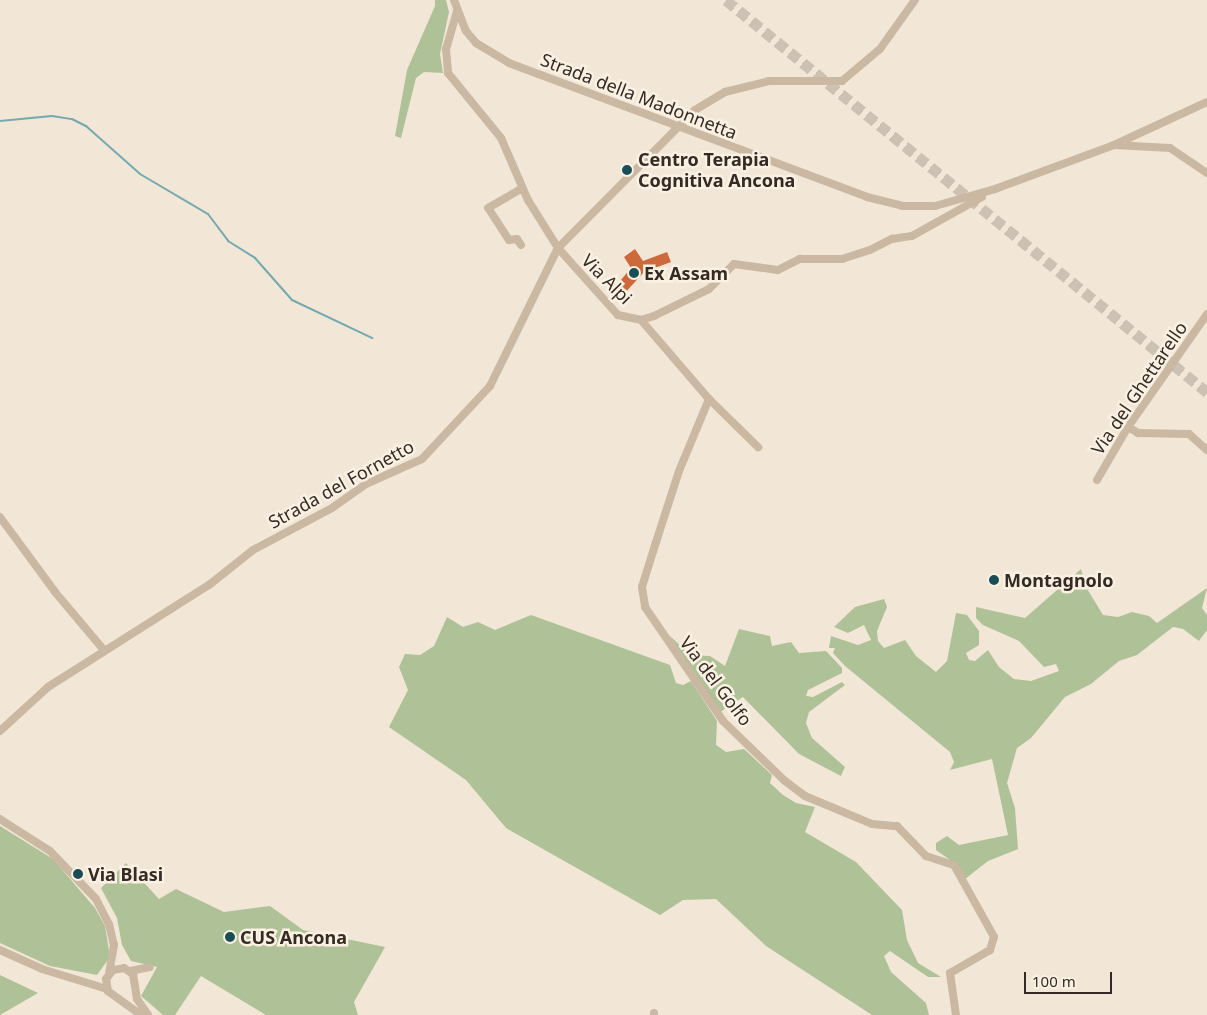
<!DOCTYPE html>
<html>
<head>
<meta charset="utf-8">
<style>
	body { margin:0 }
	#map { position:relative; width:1207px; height:1015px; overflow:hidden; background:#f2e7d7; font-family:"Noto Sans",sans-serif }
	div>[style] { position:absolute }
	.green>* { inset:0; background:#afc196 }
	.stream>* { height:2px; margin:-1px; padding:0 1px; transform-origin:1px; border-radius:1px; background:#75a9b0 }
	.building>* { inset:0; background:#cc6a3b }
	.highway-tunnel>* { height:11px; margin-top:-5.5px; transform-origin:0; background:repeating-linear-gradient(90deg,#ccc1b3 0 11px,transparent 0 16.5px) }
	.minor>* { height:8px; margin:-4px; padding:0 4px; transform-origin:4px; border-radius:4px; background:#cab8a2 }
	.dots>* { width:14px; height:14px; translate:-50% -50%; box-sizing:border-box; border:2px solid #faf1e3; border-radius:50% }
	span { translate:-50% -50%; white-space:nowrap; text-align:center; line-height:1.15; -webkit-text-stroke:5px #faf1e3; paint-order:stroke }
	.street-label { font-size:18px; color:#352b25 }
	.poi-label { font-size:18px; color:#352b25; font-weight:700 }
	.left { translate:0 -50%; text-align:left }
	.scale { position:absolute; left:1024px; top:972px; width:88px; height:22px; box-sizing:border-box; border:2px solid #352b25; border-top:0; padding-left:6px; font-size:15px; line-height:18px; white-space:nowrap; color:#352b25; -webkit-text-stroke:4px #faf1e3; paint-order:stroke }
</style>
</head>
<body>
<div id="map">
	<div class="green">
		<div style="clip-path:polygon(435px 0,446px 0,449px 12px,440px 54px,443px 73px,424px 72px,416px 78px,401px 138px,395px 136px,407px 70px,435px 6px)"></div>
		<div style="clip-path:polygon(1081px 569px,1086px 587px,1103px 615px,1118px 617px,1132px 612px,1149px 616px,1157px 623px,1207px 588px,1202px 608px,1207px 615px,1207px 630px,1199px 641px,1183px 629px,1173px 627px,1137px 655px,1119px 661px,1091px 684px,1065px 697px,1031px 738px,1017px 748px,1007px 783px,1015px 808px,1018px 849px,988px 861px,965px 879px,957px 865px,936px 850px,936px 843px,947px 836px,959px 845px,1008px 835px,992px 759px,950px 770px,954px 762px,950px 752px,845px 666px,833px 653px,835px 648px,829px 648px,831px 636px,858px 645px,871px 640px,864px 625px,848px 633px,834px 627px,855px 607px,884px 599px,887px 607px,877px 631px,878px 641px,884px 648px,905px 640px,916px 656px,936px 672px,947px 661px,956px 613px,967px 615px,979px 631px,979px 645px,966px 653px,969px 660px,975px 661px,988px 650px,999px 667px,1014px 679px,1031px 681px,1059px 671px,1056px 664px,1044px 667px,1019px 641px,983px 625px,976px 618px,976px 607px,1025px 618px)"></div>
		<div style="clip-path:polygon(531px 615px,670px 665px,676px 683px,683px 685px,691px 681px,717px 721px,716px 745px,726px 752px,744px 749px,772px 775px,770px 783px,783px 795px,796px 803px,815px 807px,805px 832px,856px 862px,902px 910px,907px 940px,918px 963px,941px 977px,928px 977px,890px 951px,884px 956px,891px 972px,926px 1003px,929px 1015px,872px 1015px,766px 946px,716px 899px,683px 900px,660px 915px,506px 828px,466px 780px,389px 727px,408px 690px,399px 667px,405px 654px,420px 655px,434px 646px,447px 617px,463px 627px,478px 622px,495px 630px)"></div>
		<div style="clip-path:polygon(739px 629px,770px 636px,772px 646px,791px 642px,799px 653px,826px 651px,842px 668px,842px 673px,808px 690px,806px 696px,813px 697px,842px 682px,845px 685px,809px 712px,806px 723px,812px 738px,845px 767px,841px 776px,799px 754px,743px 697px,720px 712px,669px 635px,690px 655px,710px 656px,725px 666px)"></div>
		<div style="clip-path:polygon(0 826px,53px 859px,95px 908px,105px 926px,110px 957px,97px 975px,50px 966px,0 943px)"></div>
		<div style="clip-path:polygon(126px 863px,159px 899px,176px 889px,224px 912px,270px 906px,303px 930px,385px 947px,354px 1002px,358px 1015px,266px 1015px,201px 976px,175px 1015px,163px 1015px,141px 996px,157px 967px,131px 961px,122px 945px,117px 918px,101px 888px)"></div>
		<div style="clip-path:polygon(0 975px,38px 993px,0 1015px)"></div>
	</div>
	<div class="stream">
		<div style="left:0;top:121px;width:52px;rotate:-5.5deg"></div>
		<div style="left:52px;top:116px;width:20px;rotate:9deg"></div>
		<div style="left:72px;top:119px;width:16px;rotate:27deg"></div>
		<div style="left:86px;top:126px;width:72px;rotate:41.6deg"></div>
		<div style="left:140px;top:174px;width:79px;rotate:30.5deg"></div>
		<div style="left:208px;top:214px;width:34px;rotate:53deg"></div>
		<div style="left:228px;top:241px;width:32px;rotate:32deg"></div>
		<div style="left:255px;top:258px;width:56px;rotate:48.6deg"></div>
		<div style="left:292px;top:300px;width:89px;rotate:25.4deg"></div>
	</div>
	<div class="building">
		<div style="clip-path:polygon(635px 249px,643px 261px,667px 252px,671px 262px,644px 272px,624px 294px,615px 287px,631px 268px,624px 257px)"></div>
	</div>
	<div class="highway-tunnel">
		<div style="left:726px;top:0;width:621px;rotate:39.18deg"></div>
	</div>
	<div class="minor">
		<div style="left:454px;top:0;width:33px;rotate:69deg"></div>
		<div style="left:466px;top:31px;width:16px;rotate:50deg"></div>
		<div style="left:476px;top:43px;width:39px;rotate:31deg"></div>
		<div style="left:509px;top:63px;width:382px;rotate:20.5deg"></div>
		<div style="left:867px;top:197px;width:36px;rotate:14deg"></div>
		<div style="left:902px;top:206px;width:33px"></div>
		<div style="left:935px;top:206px;width:62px;rotate:-15.8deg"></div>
		<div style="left:995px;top:189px;width:127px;rotate:-20.3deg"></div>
		<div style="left:1114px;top:145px;width:102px;rotate:-24.8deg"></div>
		<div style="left:457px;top:11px;width:40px;rotate:106deg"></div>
		<div style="left:446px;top:49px;width:24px;rotate:85deg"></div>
		<div style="left:448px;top:73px;width:84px;rotate:50.8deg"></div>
		<div style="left:501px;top:138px;width:68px;rotate:66.5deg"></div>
		<div style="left:528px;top:200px;width:57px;rotate:58deg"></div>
		<div style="left:558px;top:248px;width:90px;rotate:48.2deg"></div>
		<div style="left:618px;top:315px;width:24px;rotate:12deg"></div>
		<div style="left:641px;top:320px;width:14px;rotate:-17deg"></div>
		<div style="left:654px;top:316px;width:61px;rotate:-26.1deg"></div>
		<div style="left:709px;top:289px;width:35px;rotate:-45deg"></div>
		<div style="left:734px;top:264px;width:44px;rotate:7.8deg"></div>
		<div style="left:778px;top:270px;width:25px;rotate:-27deg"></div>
		<div style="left:800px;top:259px;width:42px"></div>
		<div style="left:842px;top:259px;width:29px;rotate:-18deg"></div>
		<div style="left:870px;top:250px;width:25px;rotate:-27deg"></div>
		<div style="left:892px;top:239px;width:20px;rotate:-9deg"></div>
		<div style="left:912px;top:236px;width:80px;rotate:-29.1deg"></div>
		<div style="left:1114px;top:145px;width:56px;rotate:3.1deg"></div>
		<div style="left:1170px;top:148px;width:45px;rotate:34deg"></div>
		<div style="left:521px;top:245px;width:7px;rotate:-124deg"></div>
		<div style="left:517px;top:239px;width:8px;rotate:173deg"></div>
		<div style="left:509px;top:240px;width:38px;rotate:-123deg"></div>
		<div style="left:488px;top:208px;width:39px;rotate:-30deg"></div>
		<div style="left:641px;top:320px;width:104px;rotate:49.3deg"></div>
		<div style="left:709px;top:399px;width:69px;rotate:44.4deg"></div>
		<div style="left:709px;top:399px;width:78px;rotate:112.6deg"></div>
		<div style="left:679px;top:471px;width:75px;rotate:107.9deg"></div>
		<div style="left:656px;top:542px;width:47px;rotate:107.3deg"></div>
		<div style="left:642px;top:587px;width:20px;rotate:81deg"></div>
		<div style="left:645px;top:607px;width:138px;rotate:55.6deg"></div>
		<div style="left:723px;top:721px;width:86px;rotate:44.1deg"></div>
		<div style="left:785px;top:781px;width:25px;rotate:37deg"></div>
		<div style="left:805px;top:796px;width:73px;rotate:22.7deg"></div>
		<div style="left:872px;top:824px;width:25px;rotate:5deg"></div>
		<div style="left:897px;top:826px;width:42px;rotate:46deg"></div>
		<div style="left:926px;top:856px;width:29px;rotate:18deg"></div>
		<div style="left:954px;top:865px;width:82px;rotate:60.9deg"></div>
		<div style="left:994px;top:937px;width:14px;rotate:107deg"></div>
		<div style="left:990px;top:950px;width:46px;rotate:150.1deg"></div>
		<div style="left:950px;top:973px;width:42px;rotate:81.9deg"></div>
		<div style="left:1128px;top:427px;width:12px;rotate:31deg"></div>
		<div style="left:1138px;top:433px;width:51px;rotate:1.1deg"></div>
		<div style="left:1189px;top:434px;width:24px;rotate:42deg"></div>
		<div style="left:1097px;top:480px;width:61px;rotate:-59.7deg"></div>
		<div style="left:1128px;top:427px;width:138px;rotate:-55deg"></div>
		<div style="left:0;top:517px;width:93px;rotate:53.7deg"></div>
		<div style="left:55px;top:592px;width:75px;rotate:49.9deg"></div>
		<div style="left:0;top:731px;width:65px;rotate:-42.5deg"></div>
		<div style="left:48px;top:687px;width:191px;rotate:-32.4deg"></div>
		<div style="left:209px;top:585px;width:56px;rotate:-38.5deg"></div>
		<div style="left:253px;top:550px;width:89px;rotate:-28deg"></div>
		<div style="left:332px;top:508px;width:42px;rotate:-35.2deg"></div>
		<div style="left:366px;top:484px;width:61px;rotate:-24.1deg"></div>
		<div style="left:422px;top:459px;width:100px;rotate:-47deg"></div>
		<div style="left:490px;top:386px;width:154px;rotate:-63.8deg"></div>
		<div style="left:558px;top:248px;width:194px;rotate:-45.2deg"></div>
		<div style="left:695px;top:110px;width:35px;rotate:-31deg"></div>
		<div style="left:725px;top:92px;width:45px;rotate:-14deg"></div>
		<div style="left:769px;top:81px;width:73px"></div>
		<div style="left:842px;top:81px;width:50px;rotate:-40.1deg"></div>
		<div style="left:880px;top:49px;width:60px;rotate:-54.5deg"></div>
		<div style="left:0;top:819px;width:59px;rotate:32.6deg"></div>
		<div style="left:50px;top:851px;width:66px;rotate:46.2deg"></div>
		<div style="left:96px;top:899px;width:28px;rotate:63deg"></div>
		<div style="left:109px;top:924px;width:22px;rotate:77deg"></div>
		<div style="left:114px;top:945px;width:27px;rotate:100deg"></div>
		<div style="left:0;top:950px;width:46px;rotate:24.3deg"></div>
		<div style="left:42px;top:969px;width:68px;rotate:17.1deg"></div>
		<div style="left:130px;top:971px;width:20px;rotate:-11deg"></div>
		<div style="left:654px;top:1013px;width:2px;rotate:90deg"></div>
		<div style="left:141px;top:1015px;width:41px;rotate:-144deg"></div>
		<div style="left:108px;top:991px;width:12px;rotate:-99deg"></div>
		<div style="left:106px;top:979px;width:11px;rotate:-52deg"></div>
		<div style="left:113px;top:970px;width:11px;rotate:-10deg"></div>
		<div style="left:124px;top:968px;width:11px;rotate:34deg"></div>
		<div style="left:133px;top:974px;width:25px;rotate:81deg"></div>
		<div style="left:137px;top:999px;width:19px;rotate:55deg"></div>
	</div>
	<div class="dots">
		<div style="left:627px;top:170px;background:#194e57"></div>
		<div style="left:634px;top:273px;background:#194e57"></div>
		<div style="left:994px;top:580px;background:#194e57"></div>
		<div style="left:78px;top:874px;background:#194e57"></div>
		<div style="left:230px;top:937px;background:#194e57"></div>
	</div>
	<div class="street-label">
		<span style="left:639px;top:96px;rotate:21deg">Strada della Madonnetta</span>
		<span style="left:607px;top:279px;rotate:45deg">Via Alpi</span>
		<span style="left:1139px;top:388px;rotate:-56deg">Via del Ghettarello</span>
		<span style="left:341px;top:484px;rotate:-29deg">Strada del Fornetto</span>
		<span style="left:716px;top:681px;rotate:53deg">Via del Golfo</span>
	</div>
	<div class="poi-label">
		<span class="left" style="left:638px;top:170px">Centro Terapia<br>Cognitiva Ancona</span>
		<span class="left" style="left:644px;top:273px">Ex Assam</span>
		<span class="left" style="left:1004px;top:580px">Montagnolo</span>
		<span class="left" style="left:88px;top:874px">Via Blasi</span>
		<span class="left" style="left:240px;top:937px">CUS Ancona</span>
	</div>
	<div class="scale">100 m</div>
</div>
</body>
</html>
